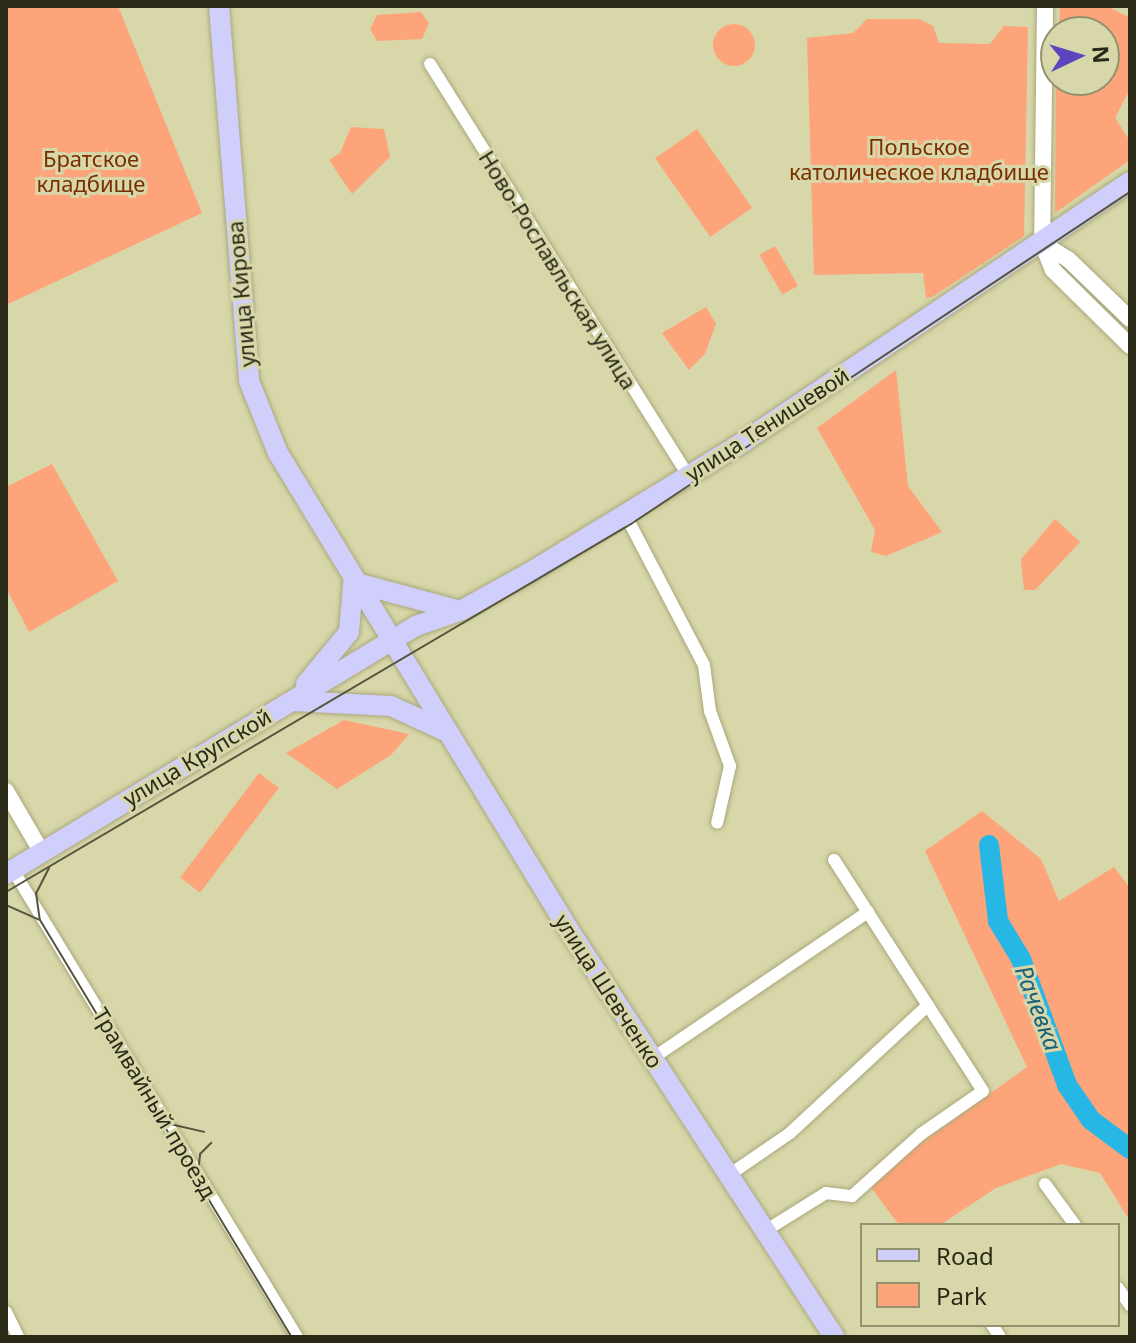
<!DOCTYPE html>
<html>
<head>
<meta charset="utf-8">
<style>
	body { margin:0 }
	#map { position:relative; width:1136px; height:1343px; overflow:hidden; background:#d8d7a9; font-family:"Noto Sans",sans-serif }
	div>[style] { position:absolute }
	.green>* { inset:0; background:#fea47a; transform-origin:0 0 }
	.round { border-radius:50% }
	.river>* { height:20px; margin:-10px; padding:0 10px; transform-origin:10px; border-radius:10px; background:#26b7e5 }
	.roads { filter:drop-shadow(0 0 2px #aaa87c) drop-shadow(0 0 2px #aaa87c) }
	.minor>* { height:12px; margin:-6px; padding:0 6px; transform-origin:6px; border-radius:6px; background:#fff }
	.tertiary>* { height:16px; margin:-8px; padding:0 8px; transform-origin:8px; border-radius:8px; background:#fff }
	.primary>* { height:20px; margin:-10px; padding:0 10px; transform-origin:10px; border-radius:10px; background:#d0cefa }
	.tram>* { height:2px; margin:-1px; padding:0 1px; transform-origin:1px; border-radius:1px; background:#55543c }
	span { translate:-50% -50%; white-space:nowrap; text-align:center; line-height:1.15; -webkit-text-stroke:6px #d8d7a9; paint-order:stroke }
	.park-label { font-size:22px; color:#7a2f00 }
	.street-label { font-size:22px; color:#2b2a19 }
	.water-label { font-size:24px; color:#196078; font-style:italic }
	.frame { position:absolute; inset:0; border:8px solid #2b2a19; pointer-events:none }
	.legend { position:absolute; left:860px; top:1223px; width:260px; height:104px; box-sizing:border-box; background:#d8d7a9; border:2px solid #93926f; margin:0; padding:10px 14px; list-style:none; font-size:24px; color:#2b2a19 }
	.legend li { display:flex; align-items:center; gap:16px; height:40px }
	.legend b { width:40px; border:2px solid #93926f }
	.north { position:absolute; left:1040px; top:16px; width:80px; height:80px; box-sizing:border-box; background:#d8d7a9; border:2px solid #93926f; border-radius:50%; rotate:86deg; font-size:22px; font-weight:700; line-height:32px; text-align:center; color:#2b2a19 }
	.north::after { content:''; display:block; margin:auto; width:28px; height:36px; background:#5c46bf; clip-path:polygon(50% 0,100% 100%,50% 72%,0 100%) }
</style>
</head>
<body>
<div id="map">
	<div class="green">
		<div style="clip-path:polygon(6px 6px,118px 6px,202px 213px,6px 305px)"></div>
		<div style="clip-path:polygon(1060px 6px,1107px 6px,1130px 18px,1130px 89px,1115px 118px,1130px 141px,1130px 160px,1055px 213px,1056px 80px,1104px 80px,1104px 32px,1059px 32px)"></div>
		<div style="clip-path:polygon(421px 12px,429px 23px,422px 39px,377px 41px,370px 29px,377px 15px)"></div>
		<div style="clip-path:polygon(867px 19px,920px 19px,933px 26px,939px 43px,990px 44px,1004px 26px,1028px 27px,1024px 236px,932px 297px,926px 298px,923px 273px,814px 275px,807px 38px,853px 33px)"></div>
		<div class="round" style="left:713px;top:24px;width:42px;height:42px"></div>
		<div style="clip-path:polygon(351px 127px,384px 129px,390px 157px,352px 194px,329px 160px,340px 153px)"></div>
		<div style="left:697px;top:129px;width:96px;height:51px;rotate:55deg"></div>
		<div style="left:775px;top:246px;width:46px;height:18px;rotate:60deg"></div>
		<div style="clip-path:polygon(706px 307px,716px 324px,705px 354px,689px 370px,662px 333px)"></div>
		<div style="clip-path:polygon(896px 370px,908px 486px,942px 532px,886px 556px,871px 552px,875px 530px,817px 428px)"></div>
		<div style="clip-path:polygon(52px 464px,118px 581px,29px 632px,6px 588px,6px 487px)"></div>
		<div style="clip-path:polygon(1055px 519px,1080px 542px,1035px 590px,1024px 590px,1021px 559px)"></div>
		<div style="clip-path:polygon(344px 720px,409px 734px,391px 755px,337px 789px,286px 753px)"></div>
		<div style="left:259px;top:773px;width:25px;height:131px;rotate:37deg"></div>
		<div style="clip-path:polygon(982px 811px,1041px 859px,1059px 901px,1114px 867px,1130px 888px,1130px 1221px,1100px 1173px,1061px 1164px,996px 1188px,940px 1225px,899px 1225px,867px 1182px,1027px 1067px,925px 851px)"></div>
	</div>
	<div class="river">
		<div style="left:989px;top:845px;width:77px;rotate:83.2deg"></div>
		<div style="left:998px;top:921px;width:44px;rotate:58.8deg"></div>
		<div style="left:1021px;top:959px;width:134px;rotate:69.9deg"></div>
		<div style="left:1067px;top:1085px;width:42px;rotate:55.6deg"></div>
		<div style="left:1091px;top:1120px;width:49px;rotate:36.6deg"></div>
	</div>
	<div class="roads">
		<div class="minor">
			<div style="left:430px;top:64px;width:486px;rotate:57.9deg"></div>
			<div style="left:625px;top:514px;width:170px;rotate:62.4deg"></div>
			<div style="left:704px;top:665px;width:46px;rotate:82.6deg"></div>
			<div style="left:710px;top:711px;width:59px;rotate:70deg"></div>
			<div style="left:730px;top:766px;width:58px;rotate:102.8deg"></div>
			<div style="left:13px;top:870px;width:547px;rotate:58.69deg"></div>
			<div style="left:653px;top:1058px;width:260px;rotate:-34.2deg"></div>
			<div style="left:729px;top:1175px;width:74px;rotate:-34.5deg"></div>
			<div style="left:790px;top:1133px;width:188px;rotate:-42.8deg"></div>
			<div style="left:1045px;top:1184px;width:51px;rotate:53.8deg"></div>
			<div style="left:765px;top:1231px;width:72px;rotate:-31.9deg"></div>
			<div style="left:826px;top:1193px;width:26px;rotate:7deg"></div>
			<div style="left:852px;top:1196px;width:93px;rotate:-41.9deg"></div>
			<div style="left:921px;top:1134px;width:75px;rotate:-34.7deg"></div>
			<div style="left:983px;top:1091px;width:275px;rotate:-122.8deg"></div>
			<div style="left:1118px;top:1288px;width:21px;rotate:55deg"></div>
			<div style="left:6px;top:1312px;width:28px;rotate:64deg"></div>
			<div style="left:992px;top:1325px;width:14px;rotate:56deg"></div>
		</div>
		<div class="tertiary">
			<div style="left:1045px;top:6px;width:237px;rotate:90.7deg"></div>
			<div style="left:1042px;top:243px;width:29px;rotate:68deg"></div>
			<div style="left:1053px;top:270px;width:108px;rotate:44.6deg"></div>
			<div style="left:1042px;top:243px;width:31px;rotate:32deg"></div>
			<div style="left:1068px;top:259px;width:86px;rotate:44.1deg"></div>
			<div style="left:6px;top:791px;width:69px;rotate:59.7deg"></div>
		</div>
		<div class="primary">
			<div style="left:219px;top:6px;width:376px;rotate:85.4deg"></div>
			<div style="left:249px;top:381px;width:78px;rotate:68.1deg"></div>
			<div style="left:278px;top:453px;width:559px;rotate:58.61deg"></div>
			<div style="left:569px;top:930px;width:486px;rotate:56.9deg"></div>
			<div style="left:353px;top:582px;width:108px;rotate:15.1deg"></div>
			<div style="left:306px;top:684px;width:67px;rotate:-50.4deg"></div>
			<div style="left:349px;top:632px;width:47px;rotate:-85.1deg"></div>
			<div style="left:293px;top:701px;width:98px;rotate:2.9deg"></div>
			<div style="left:391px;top:706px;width:57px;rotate:24.8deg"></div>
			<div style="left:6px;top:874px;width:479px;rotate:-31.2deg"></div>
			<div style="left:416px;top:626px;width:49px;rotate:-19.2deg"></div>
			<div style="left:462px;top:610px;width:77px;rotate:-28.9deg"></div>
			<div style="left:529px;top:573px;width:240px;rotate:-31.4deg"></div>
			<div style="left:734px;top:448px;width:477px;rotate:-33.9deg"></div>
		</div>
	</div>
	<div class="tram">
		<div style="left:49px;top:868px;width:28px;rotate:117deg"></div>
		<div style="left:36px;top:893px;width:27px;rotate:82deg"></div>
		<div style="left:40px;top:920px;width:487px;rotate:58.9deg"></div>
		<div style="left:6px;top:892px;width:725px;rotate:-30.49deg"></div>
		<div style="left:631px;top:524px;width:599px;rotate:-33.64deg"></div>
		<div style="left:6px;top:905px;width:37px;rotate:24deg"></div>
		<div style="left:170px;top:1124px;width:35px;rotate:13deg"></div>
		<div style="left:197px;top:1180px;width:26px;rotate:-83deg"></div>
		<div style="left:200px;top:1154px;width:16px;rotate:-45deg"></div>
	</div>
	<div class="park-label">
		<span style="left:919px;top:159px">Польское<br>католическое кладбище</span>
		<span style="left:91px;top:171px">Братское<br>кладбище</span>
	</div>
	<div class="street-label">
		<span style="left:558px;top:270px;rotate:58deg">Ново-Рославльская улица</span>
		<span style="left:241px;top:294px;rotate:-95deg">улица Кирова</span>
		<span style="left:767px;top:424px;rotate:-33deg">улица Тенишевой</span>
		<span style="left:197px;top:757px;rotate:-31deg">улица Крупской</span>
		<span style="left:609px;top:991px;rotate:57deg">улица Шевченко</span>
		<span style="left:155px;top:1103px;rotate:59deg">Трамвайный проезд</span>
	</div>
	<div class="water-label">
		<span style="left:1039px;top:1008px;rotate:69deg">Рачевка</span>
	</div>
	<div class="frame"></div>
	<ul class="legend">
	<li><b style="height:10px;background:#d0cefa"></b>Road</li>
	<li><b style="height:22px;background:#fea47a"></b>Park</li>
	</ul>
	<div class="north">N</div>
</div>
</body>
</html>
